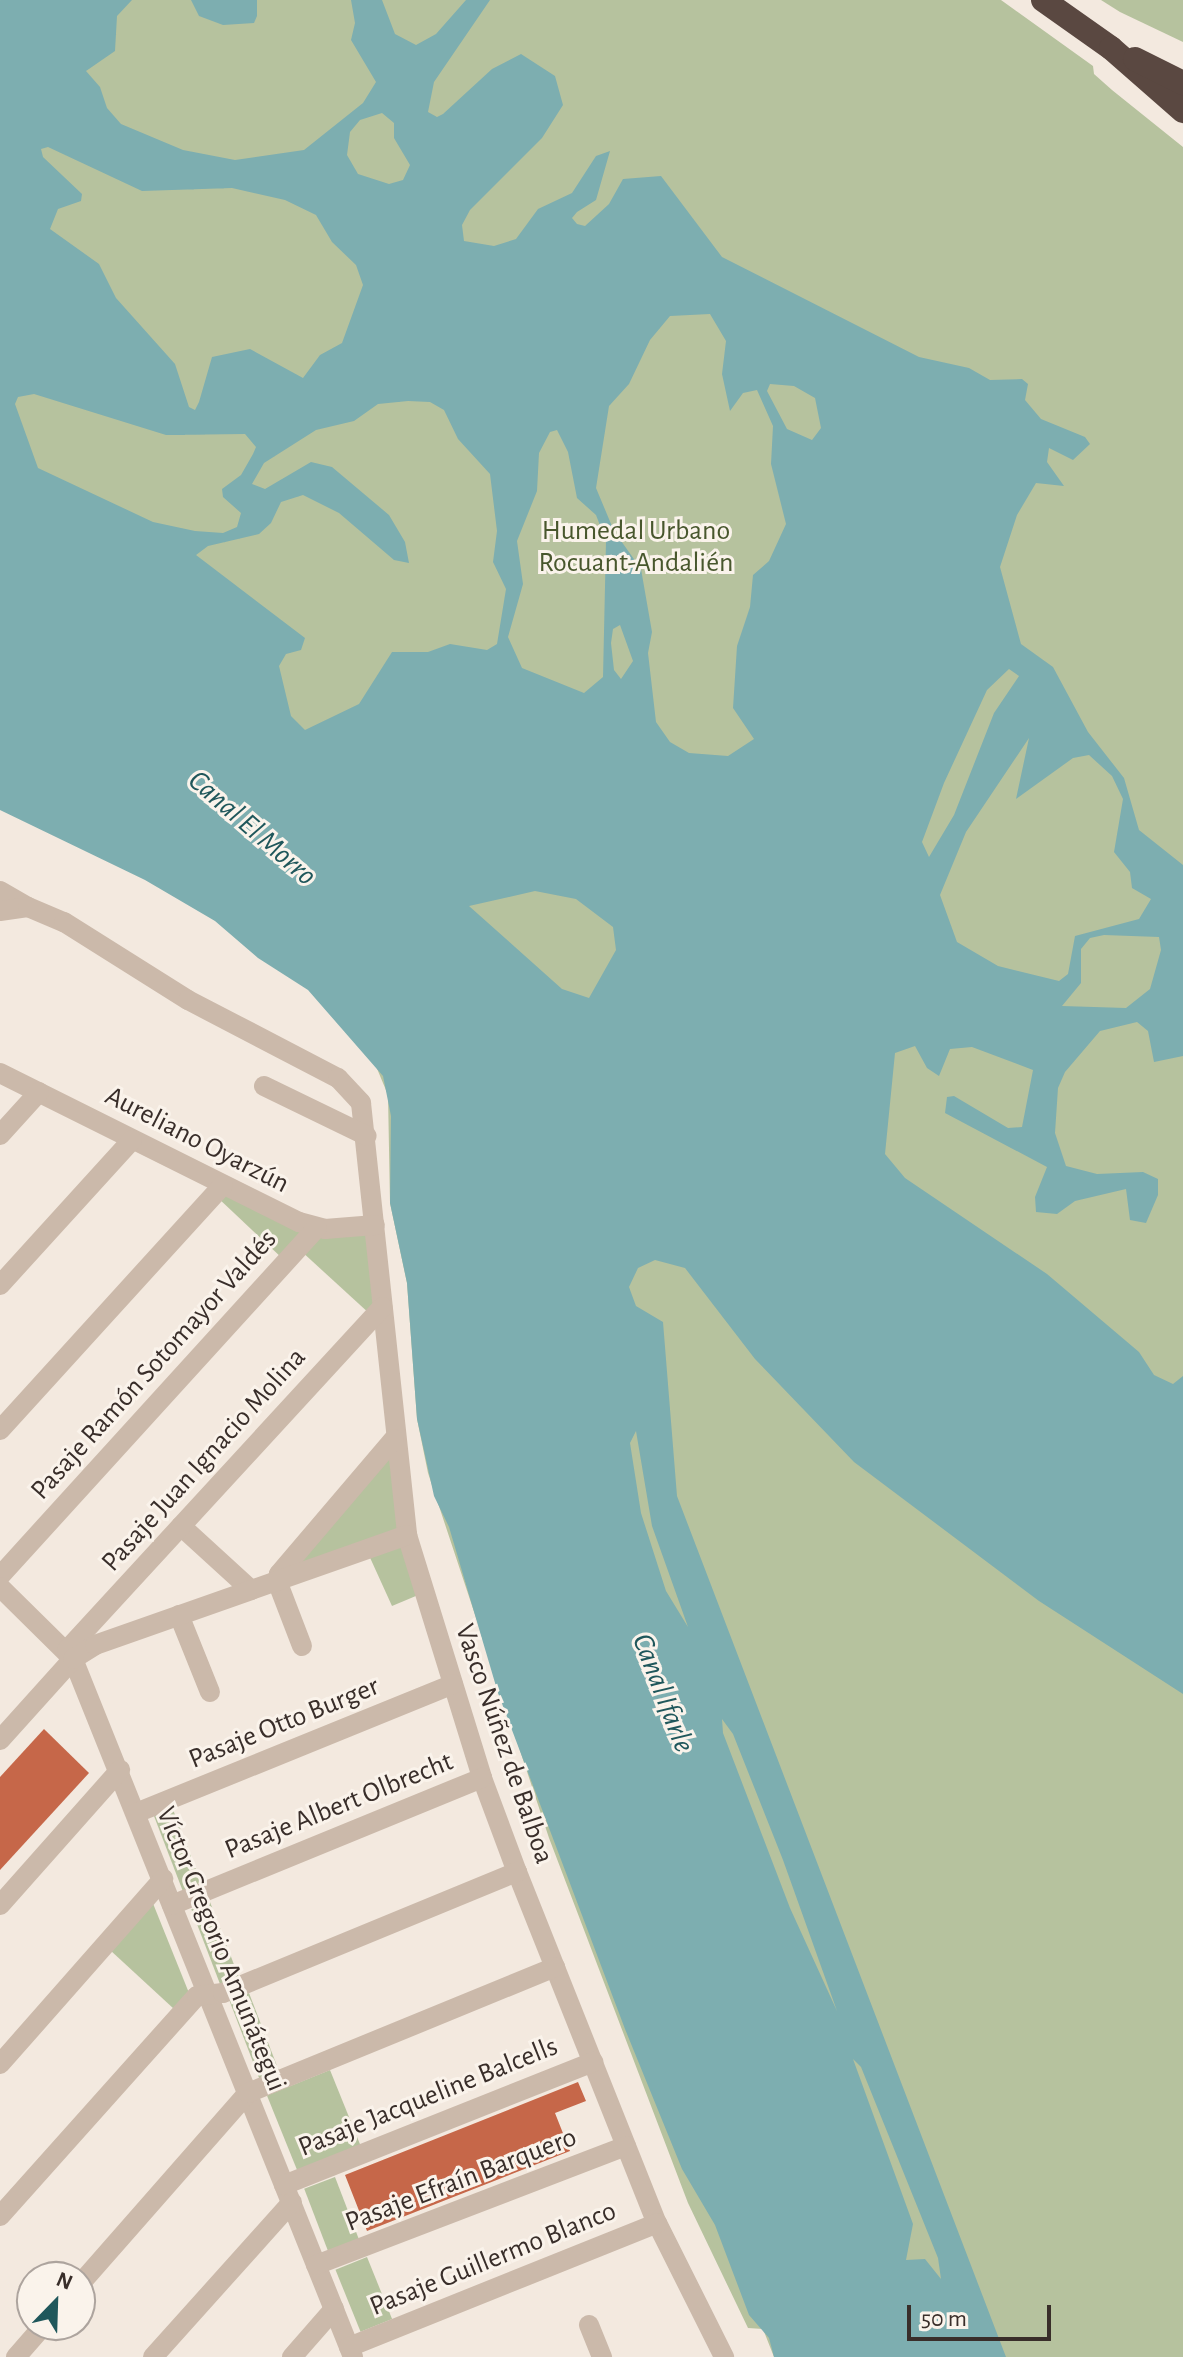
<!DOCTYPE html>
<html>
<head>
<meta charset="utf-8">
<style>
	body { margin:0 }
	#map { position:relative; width:1183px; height:2357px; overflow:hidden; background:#f3e9df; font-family:"Alegreya Sans",sans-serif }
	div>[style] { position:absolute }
	.green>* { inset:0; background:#b6c29e; transform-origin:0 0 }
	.water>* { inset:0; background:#7daeb0 }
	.building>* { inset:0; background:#c66749 }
	.minor>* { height:20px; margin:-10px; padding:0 10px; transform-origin:10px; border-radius:10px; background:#cbb9aa }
	.highway>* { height:24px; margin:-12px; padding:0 12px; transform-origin:12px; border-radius:12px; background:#5a4841 }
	span { translate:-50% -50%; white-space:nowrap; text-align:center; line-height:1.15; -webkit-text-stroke:6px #faf3eb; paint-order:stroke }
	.park-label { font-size:28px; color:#48572d }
	.street-label { font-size:28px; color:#392e2a }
	.water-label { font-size:30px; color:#1f575b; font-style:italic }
	.north { position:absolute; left:16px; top:2261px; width:80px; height:80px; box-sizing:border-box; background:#faf3eb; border:2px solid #ada49e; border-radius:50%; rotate:23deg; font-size:22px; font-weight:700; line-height:32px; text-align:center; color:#392e2a }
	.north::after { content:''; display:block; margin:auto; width:28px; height:36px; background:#1f575b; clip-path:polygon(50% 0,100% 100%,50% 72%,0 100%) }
	.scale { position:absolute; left:907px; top:2305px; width:144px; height:36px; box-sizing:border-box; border:4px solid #392e2a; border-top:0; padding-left:10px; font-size:24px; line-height:28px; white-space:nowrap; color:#392e2a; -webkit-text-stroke:6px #faf3eb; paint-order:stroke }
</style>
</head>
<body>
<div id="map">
	<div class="green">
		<div style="clip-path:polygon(0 0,1001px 0,1093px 66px,1094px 74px,1112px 90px,1183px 147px,1183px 2357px,774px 2357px,763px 2329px,748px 2328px,688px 2203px,549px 1838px,428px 1473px,417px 1419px,407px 1283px,390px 1203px,388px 1095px,373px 1059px,399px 1074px,300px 977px,188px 896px,0 804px)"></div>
		<div style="clip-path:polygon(1101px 0,1183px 0,1183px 42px,1120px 12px)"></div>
		<div style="clip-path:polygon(225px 1189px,303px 1228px,283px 1259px,217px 1197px)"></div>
		<div style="clip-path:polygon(374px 1227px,380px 1306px,371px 1315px,300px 1250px,318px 1230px)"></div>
		<div style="clip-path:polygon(392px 1444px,405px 1534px,284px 1568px)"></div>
		<div style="clip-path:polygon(406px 1537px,423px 1593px,392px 1606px,367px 1551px)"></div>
		<div style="left:172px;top:1807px;width:83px;height:20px;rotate:69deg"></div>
		<div style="clip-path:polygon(152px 1901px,189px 1993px,174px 2009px,110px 1950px)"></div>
		<div style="left:210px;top:1902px;width:83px;height:20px;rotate:69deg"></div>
		<div style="left:249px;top:1993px;width:85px;height:21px;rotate:69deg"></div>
		<div style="left:330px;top:2070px;width:82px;height:68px;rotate:68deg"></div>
		<div style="left:335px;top:2177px;width:67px;height:33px;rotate:69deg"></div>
		<div style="left:367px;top:2257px;width:67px;height:34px;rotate:68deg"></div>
	</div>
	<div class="water">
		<div style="clip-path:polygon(evenodd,0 0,132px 0,117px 16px,115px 51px,86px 71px,100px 87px,107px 108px,121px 124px,183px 150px,235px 160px,304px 150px,363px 103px,376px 82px,351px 40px,355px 23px,351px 0,382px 0,395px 34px,416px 45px,436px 34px,466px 0,490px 0,434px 82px,428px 112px,437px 117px,443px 114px,492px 69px,521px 54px,555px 76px,563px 105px,542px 138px,470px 210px,462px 225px,464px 241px,494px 246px,516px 239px,538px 209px,572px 193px,596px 156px,610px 151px,596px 200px,577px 212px,572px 218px,577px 224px,585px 226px,609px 204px,623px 179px,661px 176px,722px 257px,919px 357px,969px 368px,990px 380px,1022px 379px,1028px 384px,1025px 400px,1041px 419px,1085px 437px,1090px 444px,1073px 460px,1049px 448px,1047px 462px,1064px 486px,1036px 483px,1017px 515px,1000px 567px,1021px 644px,1053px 667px,1088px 732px,1124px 778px,1139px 830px,1183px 865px,1183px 1056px,1154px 1062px,1148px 1031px,1137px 1022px,1100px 1031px,1065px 1072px,1058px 1088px,1055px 1133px,1066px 1166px,1097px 1174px,1143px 1172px,1158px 1179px,1158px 1195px,1146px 1223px,1130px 1220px,1126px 1189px,1075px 1201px,1057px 1214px,1036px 1212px,1035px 1197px,1047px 1167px,945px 1113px,947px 1097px,954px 1096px,1008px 1128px,1022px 1127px,1033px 1070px,972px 1047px,950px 1049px,939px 1076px,927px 1068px,915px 1046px,895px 1053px,885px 1154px,905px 1178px,1047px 1274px,1139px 1352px,1154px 1375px,1173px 1384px,1183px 1376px,1183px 1694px,1039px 1601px,854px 1462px,755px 1359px,685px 1268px,655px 1260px,638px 1268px,629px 1287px,636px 1306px,663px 1322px,677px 1496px,1006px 2357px,774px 2357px,769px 2338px,749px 2315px,715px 2225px,682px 2169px,625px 2029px,498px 1693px,449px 1527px,434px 1496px,417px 1419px,407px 1283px,390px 1203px,391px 1116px,383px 1076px,308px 990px,258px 958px,215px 921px,145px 880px,0 810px,0 0,382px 113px,394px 123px,394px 138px,410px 165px,403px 180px,389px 184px,358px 174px,347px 155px,350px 132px,360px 120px,382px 113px,0 0,48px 147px,142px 191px,232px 188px,285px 200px,316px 215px,332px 242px,356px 265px,363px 285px,342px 343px,320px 355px,303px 378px,250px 349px,212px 357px,199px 402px,195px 410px,189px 407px,175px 364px,116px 298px,99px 264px,50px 229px,58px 209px,81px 201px,82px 194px,43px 157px,41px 149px,48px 147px,0 0,710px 314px,726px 341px,722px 374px,730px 411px,743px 393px,757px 390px,773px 426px,771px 464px,786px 524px,769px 561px,753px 575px,750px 607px,737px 646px,733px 708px,754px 739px,728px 756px,689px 753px,670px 742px,656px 722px,648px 653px,652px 632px,641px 569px,614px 531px,596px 488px,609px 406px,629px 384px,650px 340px,670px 316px,710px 314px,0 0,770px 384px,794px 386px,815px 398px,821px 428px,812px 440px,787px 429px,767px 391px,770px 384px,0 0,34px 394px,166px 435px,245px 434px,256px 447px,253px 454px,241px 475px,222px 489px,223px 497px,241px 513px,237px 527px,223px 533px,195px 531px,153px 522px,38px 468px,15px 404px,18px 397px,34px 394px,0 0,408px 401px,430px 402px,444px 410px,458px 439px,490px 474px,497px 531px,493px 562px,506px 589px,497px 644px,487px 650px,450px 644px,428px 652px,392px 652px,359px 704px,305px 730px,291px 716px,279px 666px,286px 654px,301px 650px,305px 638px,196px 555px,208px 546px,259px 534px,271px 523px,281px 502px,303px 495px,339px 513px,394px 560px,409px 563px,405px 542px,389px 515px,332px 467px,311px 462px,265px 489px,252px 484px,264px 463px,316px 430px,354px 421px,378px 404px,408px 401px,0 0,557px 430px,568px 452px,577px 498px,596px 515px,606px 541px,603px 677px,584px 693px,522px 668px,508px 637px,523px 584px,517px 541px,537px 491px,539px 453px,550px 432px,557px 430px,0 0,620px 625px,633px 661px,621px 679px,614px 670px,611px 643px,613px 629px,620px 625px,0 0,1009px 669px,1019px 676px,994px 713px,954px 815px,929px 857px,922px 842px,944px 783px,987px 690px,1009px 669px,0 0,1029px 738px,1016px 799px,1073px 758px,1089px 755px,1112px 776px,1123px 799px,1114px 852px,1130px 872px,1132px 888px,1151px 899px,1139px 919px,1075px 936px,1068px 974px,1059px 981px,998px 966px,957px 942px,940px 895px,966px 832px,1029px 738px,0 0,535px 891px,576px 899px,613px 927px,616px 950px,589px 998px,562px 989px,469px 906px,535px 891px,0 0,1104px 935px,1159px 937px,1161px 950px,1150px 989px,1126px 1008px,1062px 1006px,1081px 983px,1081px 949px,1090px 938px,1104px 935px,0 0,636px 1431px,652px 1526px,688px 1627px,666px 1591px,641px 1513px,630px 1443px,636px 1431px,0 0,722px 1719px,733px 1734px,783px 1860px,837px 2011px,790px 1908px,723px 1733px,722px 1719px,0 0,853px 2059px,861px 2067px,938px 2258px,941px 2279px,925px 2259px,906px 2260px,913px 2224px,853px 2059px)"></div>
		<div style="clip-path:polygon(191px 0,257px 0,257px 16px,254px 23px,223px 25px,199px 16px)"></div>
	</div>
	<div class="building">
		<div style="clip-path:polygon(44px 1729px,89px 1773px,0 1870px,0 1777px)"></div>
		<div style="clip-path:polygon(578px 2082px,586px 2101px,555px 2113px,570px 2151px,367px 2231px,345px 2175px)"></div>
	</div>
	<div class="minor">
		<div style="left:0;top:891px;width:32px;rotate:30deg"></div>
		<div style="left:0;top:911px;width:28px;rotate:-8deg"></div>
		<div style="left:28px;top:907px;width:39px;rotate:23deg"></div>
		<div style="left:64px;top:922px;width:146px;rotate:32.2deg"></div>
		<div style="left:188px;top:1000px;width:169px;rotate:27.5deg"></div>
		<div style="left:338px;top:1078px;width:34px;rotate:47deg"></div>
		<div style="left:361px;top:1103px;width:434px;rotate:83.9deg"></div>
		<div style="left:407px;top:1535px;width:254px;rotate:72.8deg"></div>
		<div style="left:482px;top:1778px;width:100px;rotate:69.6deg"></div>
		<div style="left:517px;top:1872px;width:378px;rotate:68.3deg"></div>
		<div style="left:657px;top:2223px;width:150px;rotate:63.4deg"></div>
		<div style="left:0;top:1073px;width:334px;rotate:26.5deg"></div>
		<div style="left:299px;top:1222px;width:27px;rotate:15deg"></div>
		<div style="left:325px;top:1229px;width:50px;rotate:-4.6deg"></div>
		<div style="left:264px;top:1086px;width:114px;rotate:25.9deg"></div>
		<div style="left:0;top:1135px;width:58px;rotate:-47.8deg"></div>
		<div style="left:0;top:1285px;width:196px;rotate:-47.7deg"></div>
		<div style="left:0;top:1430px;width:331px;rotate:-47.7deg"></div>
		<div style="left:181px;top:1526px;width:95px;rotate:42.4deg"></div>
		<div style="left:0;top:1576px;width:471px;rotate:-47.7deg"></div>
		<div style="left:0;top:1587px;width:103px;rotate:44.6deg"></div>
		<div style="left:73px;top:1659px;width:752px;rotate:68.14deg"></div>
		<div style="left:179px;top:1615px;width:83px;rotate:68.1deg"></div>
		<div style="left:302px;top:1646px;width:70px;rotate:-111deg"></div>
		<div style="left:277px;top:1581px;width:7px;rotate:-74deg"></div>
		<div style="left:279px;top:1574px;width:177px;rotate:-49.6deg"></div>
		<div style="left:67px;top:1650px;width:466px;rotate:-47.4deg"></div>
		<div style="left:0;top:1740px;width:109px;rotate:-48deg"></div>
		<div style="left:73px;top:1659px;width:26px;rotate:-32deg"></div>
		<div style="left:95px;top:1645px;width:331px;rotate:-19.4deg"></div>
		<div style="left:136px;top:1813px;width:342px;rotate:-22.1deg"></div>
		<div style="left:0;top:1905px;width:181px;rotate:-48.4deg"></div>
		<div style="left:172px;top:1905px;width:335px;rotate:-22.3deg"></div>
		<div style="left:0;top:2064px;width:247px;rotate:-48.6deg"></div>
		<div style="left:284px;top:2185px;width:333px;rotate:-21.7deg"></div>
		<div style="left:0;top:2216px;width:295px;rotate:-48.2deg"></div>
		<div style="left:197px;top:1996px;width:26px;rotate:-7deg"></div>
		<div style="left:223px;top:1993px;width:318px;rotate:-22.4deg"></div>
		<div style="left:316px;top:2265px;width:332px;rotate:-21deg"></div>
		<div style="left:80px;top:2284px;width:254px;rotate:-48.7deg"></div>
		<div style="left:248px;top:2093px;width:332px;rotate:-22.3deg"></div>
		<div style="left:589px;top:2325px;width:35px;rotate:68deg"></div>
		<div style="left:349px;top:2347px;width:332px;rotate:-21.9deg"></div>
		<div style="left:16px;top:2357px;width:43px;rotate:-48.8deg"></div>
		<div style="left:153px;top:2357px;width:208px;rotate:-48.1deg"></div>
		<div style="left:292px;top:2357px;width:64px;rotate:-48.8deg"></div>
	</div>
	<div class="highway">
		<div style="left:1043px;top:0;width:83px;rotate:35.2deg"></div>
		<div style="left:1111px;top:48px;width:96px;rotate:41.2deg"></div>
		<div style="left:1135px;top:59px;width:54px;rotate:26.6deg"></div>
	</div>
	<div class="park-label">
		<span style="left:636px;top:547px">Humedal Urbano<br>Rocuant-Andalién</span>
	</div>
	<div class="street-label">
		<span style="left:197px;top:1140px;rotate:27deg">Aureliano Oyarzún</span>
		<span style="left:154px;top:1365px;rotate:-48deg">Pasaje Ramón Sotomayor Valdés</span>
		<span style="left:204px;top:1460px;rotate:-48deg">Pasaje Juan Ignacio Molina</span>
		<span style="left:284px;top:1723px;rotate:-22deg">Pasaje Otto Burger</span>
		<span style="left:504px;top:1744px;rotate:71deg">Vasco Núñez de Balboa</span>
		<span style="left:339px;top:1806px;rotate:-22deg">Pasaje Albert Olbrecht</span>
		<span style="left:221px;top:1949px;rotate:68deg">Víctor Gregorio Amunátegui</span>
		<span style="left:428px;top:2097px;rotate:-22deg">Pasaje Jacqueline Balcells</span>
		<span style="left:461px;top:2180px;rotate:-21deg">Pasaje Efraín Barquero</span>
		<span style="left:493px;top:2259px;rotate:-22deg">Pasaje Guillermo Blanco</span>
	</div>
	<div class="water-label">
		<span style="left:252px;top:828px;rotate:41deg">Canal El Morro</span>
		<span style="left:663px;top:1693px;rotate:69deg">Canal Ifarle</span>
	</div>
	<div class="north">N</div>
	<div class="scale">50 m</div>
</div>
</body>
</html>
